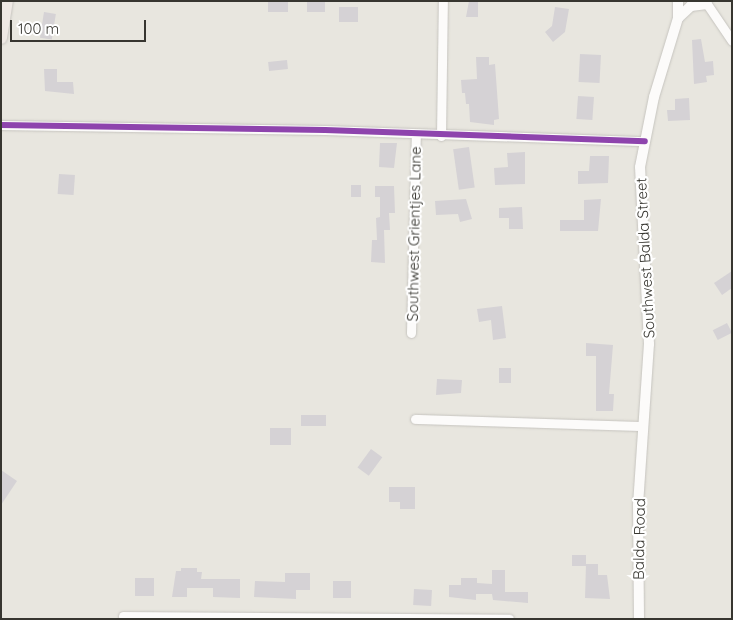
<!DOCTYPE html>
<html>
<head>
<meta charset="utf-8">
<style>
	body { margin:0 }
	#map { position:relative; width:733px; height:620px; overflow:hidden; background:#e8e6df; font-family:Quicksand,sans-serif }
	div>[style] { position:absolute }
	.building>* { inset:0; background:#d5d2d5; transform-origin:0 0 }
	.roads { filter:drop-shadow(0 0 1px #c6c4bf) drop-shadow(0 0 1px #c6c4bf) }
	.minor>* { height:9px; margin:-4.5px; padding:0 4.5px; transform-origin:4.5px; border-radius:4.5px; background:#fcfbfa }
	.tertiary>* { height:10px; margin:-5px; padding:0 5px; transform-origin:5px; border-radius:5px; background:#fcfbfa }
	.primary>* { height:12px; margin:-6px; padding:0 6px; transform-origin:6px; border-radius:6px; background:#eee9e4 }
	.bus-1>* { height:6px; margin:-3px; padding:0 3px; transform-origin:3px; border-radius:3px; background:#8e44ad }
	span { translate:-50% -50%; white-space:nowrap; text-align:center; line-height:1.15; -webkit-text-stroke:4.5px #fff; paint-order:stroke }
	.street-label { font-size:15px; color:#373630 }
	.frame { position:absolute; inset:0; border:2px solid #373630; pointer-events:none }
	.scale { position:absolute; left:10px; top:20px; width:136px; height:22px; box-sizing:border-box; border:2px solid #373630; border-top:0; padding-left:6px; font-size:15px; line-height:18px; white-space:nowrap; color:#373630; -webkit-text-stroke:4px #fff; paint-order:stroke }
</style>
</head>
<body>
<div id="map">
	<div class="building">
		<div style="left:268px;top:1px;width:20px;height:11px"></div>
		<div style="left:307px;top:1px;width:18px;height:11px"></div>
		<div style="clip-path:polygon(469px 1px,478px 1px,478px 17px,466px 17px)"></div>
		<div style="left:339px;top:7px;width:19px;height:15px"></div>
		<div style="clip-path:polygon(555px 7px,569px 9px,565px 32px,553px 42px,545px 32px,552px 26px)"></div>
		<div style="left:44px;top:12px;width:12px;height:26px;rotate:9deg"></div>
		<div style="clip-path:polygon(701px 39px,705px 62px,713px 61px,714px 75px,706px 76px,707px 82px,694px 84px,692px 40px)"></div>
		<div style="left:580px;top:54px;width:21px;height:28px;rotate:3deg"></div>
		<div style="clip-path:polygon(476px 57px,489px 57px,489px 65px,495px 64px,499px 119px,494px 120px,494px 125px,470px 122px,469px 104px,466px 104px,465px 93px,462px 93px,461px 80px,477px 79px)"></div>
		<div style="left:287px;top:60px;width:9px;height:19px;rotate:84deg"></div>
		<div style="clip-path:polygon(44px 69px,57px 69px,57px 82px,73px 82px,74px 94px,45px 91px)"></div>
		<div style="left:578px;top:96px;width:16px;height:23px;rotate:4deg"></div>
		<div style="clip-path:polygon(689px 98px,690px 120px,668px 121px,667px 110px,675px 110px,675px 99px)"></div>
		<div style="clip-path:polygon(380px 143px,397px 143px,394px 168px,379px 167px)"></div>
		<div style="left:469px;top:147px;width:41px;height:16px;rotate:82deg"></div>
		<div style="clip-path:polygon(525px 152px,525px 184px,495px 185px,494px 168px,508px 167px,507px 153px)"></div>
		<div style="clip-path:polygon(590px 156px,609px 156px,608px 183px,578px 184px,578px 171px,589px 171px)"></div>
		<div style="left:59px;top:174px;width:16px;height:20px;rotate:4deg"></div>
		<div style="left:351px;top:185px;width:10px;height:12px"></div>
		<div style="clip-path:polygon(375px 186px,394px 186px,395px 213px,389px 213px,390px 230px,384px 230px,385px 263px,371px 262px,372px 240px,377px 240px,376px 218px,380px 217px,380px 197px,375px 197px)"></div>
		<div style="clip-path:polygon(466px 199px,472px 219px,460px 222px,458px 214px,436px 215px,435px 201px)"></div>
		<div style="clip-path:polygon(601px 199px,598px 231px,560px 231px,560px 220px,584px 220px,584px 200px)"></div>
		<div style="clip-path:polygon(522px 207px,523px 229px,509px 229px,509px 218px,499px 218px,499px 208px)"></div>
		<div style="clip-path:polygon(732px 271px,732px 288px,722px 295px,714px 283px)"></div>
		<div style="clip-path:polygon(502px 306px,506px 338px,493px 340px,491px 320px,479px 322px,477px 309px)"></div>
		<div style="left:727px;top:323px;width:11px;height:16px;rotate:63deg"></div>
		<div style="clip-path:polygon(586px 343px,613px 345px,609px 394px,614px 394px,613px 411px,596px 411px,596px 356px,586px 356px)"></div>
		<div style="left:499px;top:368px;width:12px;height:15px"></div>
		<div style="clip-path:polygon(437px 379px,462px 380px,461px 393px,436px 395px)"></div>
		<div style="left:301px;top:415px;width:25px;height:11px"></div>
		<div style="left:291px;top:428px;width:17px;height:21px;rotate:90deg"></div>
		<div style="left:371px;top:449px;width:14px;height:23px;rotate:36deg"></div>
		<div style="clip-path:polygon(1px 470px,17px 481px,1px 505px)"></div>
		<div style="clip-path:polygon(389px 487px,415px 487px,415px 509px,400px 509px,400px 502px,389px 502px)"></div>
		<div style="left:572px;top:555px;width:14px;height:11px"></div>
		<div style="clip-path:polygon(586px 564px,598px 564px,598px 575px,607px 575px,610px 599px,585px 598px)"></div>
		<div style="clip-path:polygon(181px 568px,197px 568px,197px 572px,202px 572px,201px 579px,240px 579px,240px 598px,213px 597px,213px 588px,187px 588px,187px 597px,172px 597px,176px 571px,181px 571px)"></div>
		<div style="clip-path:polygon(492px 570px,505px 570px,505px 592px,528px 592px,528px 603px,493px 600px,492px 594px,476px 594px,476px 600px,449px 597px,449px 585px,461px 585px,461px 578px,477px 578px,477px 583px,492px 584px)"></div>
		<div style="clip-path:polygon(285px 573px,310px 573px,310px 590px,296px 590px,296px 599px,254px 597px,255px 581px,285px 582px)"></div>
		<div style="left:135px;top:578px;width:19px;height:18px"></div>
		<div style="left:333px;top:581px;width:18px;height:17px"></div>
		<div style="left:414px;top:589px;width:18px;height:16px;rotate:3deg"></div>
	</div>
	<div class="roads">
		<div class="minor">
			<div style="left:705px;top:1px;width:48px;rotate:56deg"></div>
			<div style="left:1px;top:125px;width:324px;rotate:0.9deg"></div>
			<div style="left:325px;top:130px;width:320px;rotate:2deg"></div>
			<div style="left:441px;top:136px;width:135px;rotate:-89.2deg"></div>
			<div style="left:411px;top:333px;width:199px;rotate:-88.6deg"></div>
			<div style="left:415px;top:419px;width:228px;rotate:1.8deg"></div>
			<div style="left:123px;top:616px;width:386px;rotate:0.4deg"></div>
		</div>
		<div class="tertiary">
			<div style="left:678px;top:18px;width:18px;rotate:-43deg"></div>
			<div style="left:691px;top:6px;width:16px;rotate:-7deg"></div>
			<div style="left:639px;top:619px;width:114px;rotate:-90.5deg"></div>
			<div style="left:638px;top:505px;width:161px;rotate:-86.1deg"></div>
			<div style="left:649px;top:344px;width:177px;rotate:-92.9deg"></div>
			<div style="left:640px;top:167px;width:71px;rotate:-78.7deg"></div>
			<div style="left:654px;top:97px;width:83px;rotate:-73.1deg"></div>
			<div style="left:678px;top:18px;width:17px;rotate:-90deg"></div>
		</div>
		<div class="primary">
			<div style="left:1px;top:38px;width:37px;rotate:-81deg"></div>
		</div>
	</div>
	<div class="bus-1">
		<div style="left:1px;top:125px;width:324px;rotate:0.9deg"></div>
		<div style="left:325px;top:130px;width:320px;rotate:2deg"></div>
	</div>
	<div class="street-label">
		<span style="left:414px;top:234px;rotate:-89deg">Southwest Grientjes Lane</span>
		<span style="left:645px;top:258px;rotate:-93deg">Southwest Balda Street</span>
		<span style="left:639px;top:539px;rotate:-89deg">Balda Road</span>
	</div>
	<div class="frame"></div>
	<div class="scale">100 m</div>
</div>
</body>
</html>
